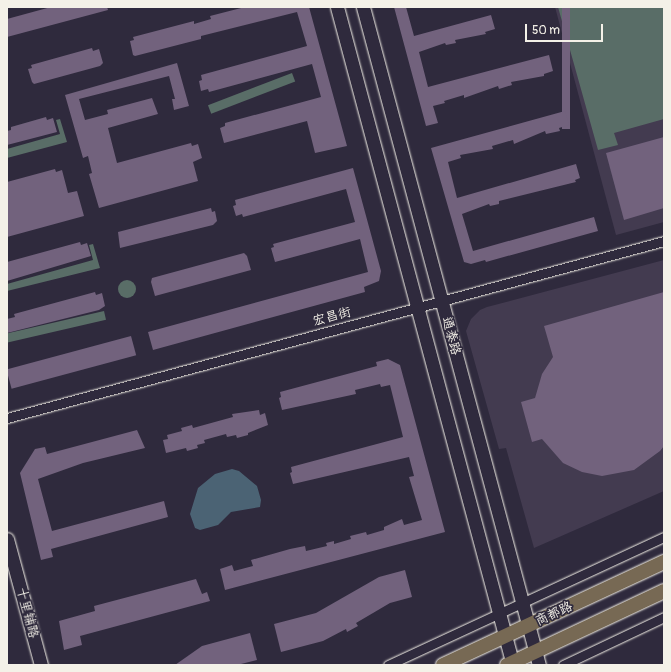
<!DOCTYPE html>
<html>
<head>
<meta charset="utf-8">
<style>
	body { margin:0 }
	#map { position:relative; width:671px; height:672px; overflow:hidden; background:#2f2a3d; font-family:Pangolin,"LXGW WenKai TC",sans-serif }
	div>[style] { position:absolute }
	.built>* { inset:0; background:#433b50 }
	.green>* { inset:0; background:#596d67; transform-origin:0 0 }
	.round { border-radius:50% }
	.water>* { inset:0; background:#4b6374 }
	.building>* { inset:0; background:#72627d; transform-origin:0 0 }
	.roads { filter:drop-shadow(0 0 1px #f4f1e8) drop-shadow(0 0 1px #f4f1e8) }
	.street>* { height:9px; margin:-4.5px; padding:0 4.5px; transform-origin:4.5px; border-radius:4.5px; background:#2f2a3d }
	.secondary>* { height:13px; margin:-6.5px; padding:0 6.5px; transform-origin:6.5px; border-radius:6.5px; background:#2f2a3d }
	.primary>* { height:14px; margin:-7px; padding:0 7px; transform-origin:7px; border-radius:7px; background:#776954 }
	span { translate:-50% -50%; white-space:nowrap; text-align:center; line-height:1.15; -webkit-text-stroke:3.5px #2f2a3d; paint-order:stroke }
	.street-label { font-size:13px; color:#f4f1e8 }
	.frame { position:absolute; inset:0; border:8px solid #f4f1e8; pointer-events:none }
	.scale { position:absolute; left:525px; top:24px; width:78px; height:18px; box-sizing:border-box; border:2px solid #f4f1e8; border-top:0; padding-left:5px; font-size:12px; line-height:14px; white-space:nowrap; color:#f4f1e8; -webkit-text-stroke:3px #2f2a3d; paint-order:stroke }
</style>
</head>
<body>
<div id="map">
	<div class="built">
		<div style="clip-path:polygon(555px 7px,664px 7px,664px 222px,616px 235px)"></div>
		<div style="clip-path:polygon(664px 260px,664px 491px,534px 548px,506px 448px,499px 449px,466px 331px,471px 319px,480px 310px,487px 307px)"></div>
	</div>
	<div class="green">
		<div style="clip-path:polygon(558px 7px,664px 7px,664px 119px,614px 133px,618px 145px,598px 150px)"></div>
		<div style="left:292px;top:73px;width:9px;height:90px;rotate:69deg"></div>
		<div style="clip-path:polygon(60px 119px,67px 142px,7px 158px,7px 149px,60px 134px,56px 120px)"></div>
		<div style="clip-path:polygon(93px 244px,100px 268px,7px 291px,7px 284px,93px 260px,89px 245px)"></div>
		<div class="round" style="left:118px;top:280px;width:18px;height:18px"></div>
		<div style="left:104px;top:311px;width:9px;height:101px;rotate:77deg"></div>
	</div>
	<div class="water">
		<div style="clip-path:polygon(232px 469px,239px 471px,257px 486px,261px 500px,260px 507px,231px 512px,218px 525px,200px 530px,195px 528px,190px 514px,198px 488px,215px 474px)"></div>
	</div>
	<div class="building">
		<div style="clip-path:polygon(51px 7px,107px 7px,108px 10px,7px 37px,7px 19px)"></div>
		<div style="clip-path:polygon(245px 7px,309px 7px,347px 146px,315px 153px,307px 121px,224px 143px,220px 128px,225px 126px,225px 123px,321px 97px,312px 64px,209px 92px,208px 89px,201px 91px,199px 81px,202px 80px,201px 75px,307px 46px,297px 12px,201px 36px,201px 39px,135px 56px,133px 55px,130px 41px,134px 40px,133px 37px,194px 21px,194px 24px,211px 19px,210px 16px)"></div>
		<div style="clip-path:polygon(394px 7px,406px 7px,414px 36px,491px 15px,495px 29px,485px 32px,486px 34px,455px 40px,456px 43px,446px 45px,445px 43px,419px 52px,428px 87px,549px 55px,553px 71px,544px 74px,544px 76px,511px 82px,512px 85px,499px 89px,498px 86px,464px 98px,464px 95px,444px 101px,445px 103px,433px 106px,438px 123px,426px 126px)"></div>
		<div style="left:562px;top:7px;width:8px;height:122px"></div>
		<div style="clip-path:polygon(92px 48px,93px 51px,99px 49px,103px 63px,100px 66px,34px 84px,32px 82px,28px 69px,32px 68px,31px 65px)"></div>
		<div style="clip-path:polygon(177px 63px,189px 106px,174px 110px,172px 99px,175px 99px,169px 76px,79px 99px,85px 120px,108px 114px,107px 110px,152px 98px,158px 114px,108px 128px,117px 163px,191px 143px,192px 146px,198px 144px,202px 158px,193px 162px,198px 181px,99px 208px,89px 174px,92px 173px,88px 156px,83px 158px,65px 95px)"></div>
		<div style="clip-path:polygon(565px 111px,569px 125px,559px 128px,560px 131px,546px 134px,545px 131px,514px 144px,513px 140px,492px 146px,493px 149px,460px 155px,461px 158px,448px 162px,457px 198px,576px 164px,580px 178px,575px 180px,576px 182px,499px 201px,499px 204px,490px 206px,489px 204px,462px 214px,473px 251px,594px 217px,598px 231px,486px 262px,485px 260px,471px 264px,464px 262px,431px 148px)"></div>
		<div style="clip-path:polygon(46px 117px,47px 120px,53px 118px,57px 132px,7px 145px,7px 131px,11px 130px,11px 127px)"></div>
		<div style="clip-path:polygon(664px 137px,664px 208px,624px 220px,606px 153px)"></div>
		<div style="clip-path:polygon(353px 168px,381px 271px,379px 281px,364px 287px,365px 292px,153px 350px,148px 332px,368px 272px,360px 239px,275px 262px,271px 248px,274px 247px,273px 244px,355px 222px,346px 189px,243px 217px,242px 214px,236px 216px,233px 206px,236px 205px,235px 200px)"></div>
		<div style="clip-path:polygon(55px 169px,56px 172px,62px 170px,68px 193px,77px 191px,84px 216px,7px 237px,7px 182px)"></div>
		<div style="clip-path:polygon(211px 208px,212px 212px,215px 211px,217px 221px,213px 225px,120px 248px,118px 232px)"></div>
		<div style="clip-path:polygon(80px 242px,81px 245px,87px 243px,91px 256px,7px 281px,7px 262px)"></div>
		<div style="clip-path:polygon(244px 253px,247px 256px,251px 270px,155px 296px,151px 282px,152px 278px)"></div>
		<div style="clip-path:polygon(95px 292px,96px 295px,102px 293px,105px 306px,99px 310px,7px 333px,7px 319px,15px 317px,14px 314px)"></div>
		<div style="clip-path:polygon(664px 292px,664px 446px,660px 451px,634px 470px,602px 476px,582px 472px,563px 463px,542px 439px,532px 442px,521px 402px,535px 398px,542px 374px,553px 357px,544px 326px)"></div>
		<div style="left:131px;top:336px;width:20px;height:129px;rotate:75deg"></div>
		<div style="clip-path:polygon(388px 359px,400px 365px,445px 532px,225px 590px,220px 569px,232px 565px,234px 571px,253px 566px,251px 560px,290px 549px,305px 546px,306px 551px,327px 546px,326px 543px,334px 541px,334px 544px,351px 539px,350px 536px,366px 532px,367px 535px,384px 530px,384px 527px,402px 519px,404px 525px,422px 520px,409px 477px,414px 476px,409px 457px,293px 484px,290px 473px,292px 472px,291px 467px,403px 437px,390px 385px,381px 387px,380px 384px,355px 390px,356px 394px,282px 410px,279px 398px,281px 397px,280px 392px,377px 366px,376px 362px)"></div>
		<div style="clip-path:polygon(259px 410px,260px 415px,265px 413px,268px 425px,248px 433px,248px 435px,237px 438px,236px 435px,227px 437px,226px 434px,204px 440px,205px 443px,197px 445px,198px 448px,187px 451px,186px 448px,166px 453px,163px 440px,168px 439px,167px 435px,182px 431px,181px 428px,192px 425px,193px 428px,233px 417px,232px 414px)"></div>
		<div style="clip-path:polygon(137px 430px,145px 448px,83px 463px,38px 479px,52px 531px,164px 501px,168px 517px,51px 549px,53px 557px,41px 560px,20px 473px,35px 449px,45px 447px,47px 454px)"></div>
		<div style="clip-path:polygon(405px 570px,412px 597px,390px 603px,356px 623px,358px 626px,347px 632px,346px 629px,323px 641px,281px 652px,274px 624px,316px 613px,379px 577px)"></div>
		<div style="clip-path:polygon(196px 579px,202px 594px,207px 592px,210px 601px,80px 636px,82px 645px,64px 650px,59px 621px,95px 611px,94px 606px)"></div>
		<div style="clip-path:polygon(250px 633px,257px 660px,237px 665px,175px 665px,202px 646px)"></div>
	</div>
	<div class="roads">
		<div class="street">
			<div style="left:7px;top:418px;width:680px;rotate:-15.08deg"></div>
			<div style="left:388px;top:665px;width:304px;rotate:-24.9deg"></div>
			<div style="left:563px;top:665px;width:112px;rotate:-25.4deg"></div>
		</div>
		<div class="secondary">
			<div style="left:337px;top:7px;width:681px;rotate:75.03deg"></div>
			<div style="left:363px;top:7px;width:681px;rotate:75.03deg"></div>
			<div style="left:7px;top:539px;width:131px;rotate:74.9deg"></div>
		</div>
		<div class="primary">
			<div style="left:443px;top:665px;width:244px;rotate:-25deg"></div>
			<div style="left:507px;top:665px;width:174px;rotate:-25.2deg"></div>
		</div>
	</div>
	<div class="street-label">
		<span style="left:332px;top:317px;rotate:-15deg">宏昌街</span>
		<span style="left:451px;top:336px;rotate:75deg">通泰路</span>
		<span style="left:27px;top:613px;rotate:75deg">十里铺路</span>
		<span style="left:554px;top:614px;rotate:-25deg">商都路</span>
	</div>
	<div class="frame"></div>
	<div class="scale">50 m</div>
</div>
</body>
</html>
